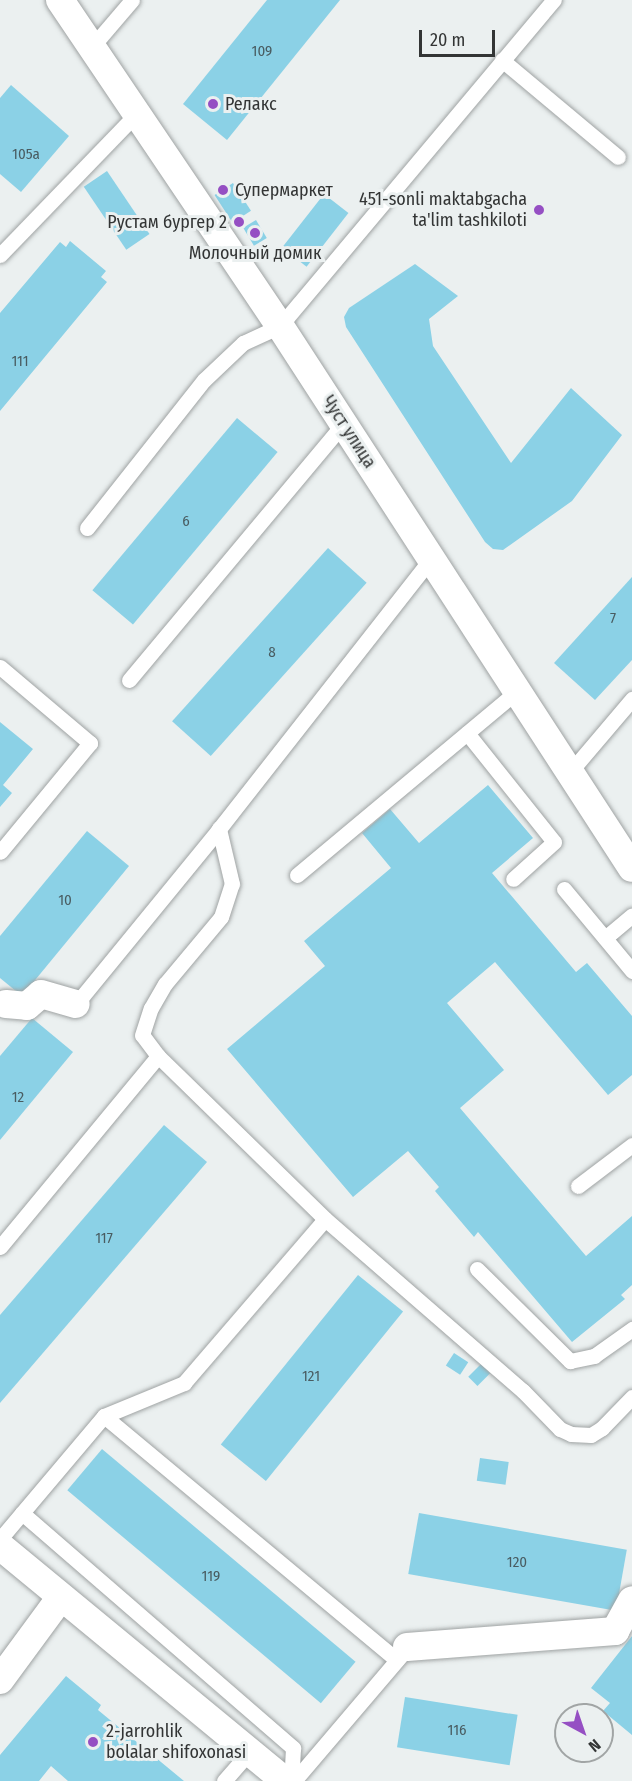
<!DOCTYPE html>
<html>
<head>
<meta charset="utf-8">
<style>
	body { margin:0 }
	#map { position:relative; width:632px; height:1781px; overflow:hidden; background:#ebf0f0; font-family:"Fira Sans Condensed",sans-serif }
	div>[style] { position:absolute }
	.building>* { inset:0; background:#8bd1e6; transform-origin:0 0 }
	.roads { filter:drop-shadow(0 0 2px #9fa3a3) drop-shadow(0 0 2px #9fa3a3) }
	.lane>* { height:15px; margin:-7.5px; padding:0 7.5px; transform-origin:7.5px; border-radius:7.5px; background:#fff }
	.street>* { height:28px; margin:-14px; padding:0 14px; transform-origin:14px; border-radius:14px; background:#fff }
	.dots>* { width:16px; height:16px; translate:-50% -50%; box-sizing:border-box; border:3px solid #ebf0f0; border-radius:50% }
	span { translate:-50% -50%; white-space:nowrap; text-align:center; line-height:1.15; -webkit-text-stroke:6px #ebf0f0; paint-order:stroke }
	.number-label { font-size:15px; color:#495c61 }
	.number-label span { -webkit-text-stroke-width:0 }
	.poi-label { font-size:18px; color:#333535 }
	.left { translate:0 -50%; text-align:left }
	.right { translate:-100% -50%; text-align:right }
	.street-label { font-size:18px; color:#333535 }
	.north { position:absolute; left:554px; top:1703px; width:60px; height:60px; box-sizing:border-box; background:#ebf0f0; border:2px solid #a1a5a5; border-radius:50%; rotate:140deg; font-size:16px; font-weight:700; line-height:24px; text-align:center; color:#333535 }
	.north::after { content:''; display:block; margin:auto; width:21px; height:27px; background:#954fc3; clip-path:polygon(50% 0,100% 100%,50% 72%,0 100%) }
	.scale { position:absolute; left:419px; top:30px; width:76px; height:27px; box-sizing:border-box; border:3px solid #333535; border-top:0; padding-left:8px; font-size:18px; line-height:21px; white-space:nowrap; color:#333535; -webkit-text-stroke:4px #ebf0f0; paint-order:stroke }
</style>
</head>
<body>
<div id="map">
	<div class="building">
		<div style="clip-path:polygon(267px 0,340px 0,227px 140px,183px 104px)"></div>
		<div style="clip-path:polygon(11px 85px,69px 136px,21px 192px,0 174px,0 98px)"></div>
		<div style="left:107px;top:171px;width:76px;height:28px;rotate:56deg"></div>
		<div style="left:233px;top:183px;width:33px;height:22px;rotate:57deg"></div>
		<div style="left:324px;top:194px;width:31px;height:68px;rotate:38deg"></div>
		<div style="left:256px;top:220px;width:21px;height:15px;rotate:59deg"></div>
		<div style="clip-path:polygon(70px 241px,106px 271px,101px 277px,107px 282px,0 411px,0 313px,60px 242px,66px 247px)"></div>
		<div style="clip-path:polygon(415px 264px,458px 296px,429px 319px,433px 346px,511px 463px,571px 388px,622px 435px,572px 501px,503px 550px,493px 549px,485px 542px,346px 327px,344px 317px,349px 308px)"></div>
		<div style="left:237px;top:418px;width:53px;height:225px;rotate:40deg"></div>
		<div style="left:328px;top:548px;width:52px;height:233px;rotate:42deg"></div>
		<div style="clip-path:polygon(632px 577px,632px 660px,595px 700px,554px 663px)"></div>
		<div style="clip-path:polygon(0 722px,33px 749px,3px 785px,12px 793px,0 807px)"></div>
		<div style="clip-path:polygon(488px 785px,533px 838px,492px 873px,576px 972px,587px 963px,632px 1016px,632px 1075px,608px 1095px,495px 962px,447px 1003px,504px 1070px,460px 1108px,586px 1256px,632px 1216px,632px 1285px,621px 1295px,625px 1299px,572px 1342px,478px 1232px,474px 1237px,435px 1191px,439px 1187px,408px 1151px,353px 1197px,227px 1049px,325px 966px,304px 941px,391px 868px,362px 833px,390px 809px,419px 843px)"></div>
		<div style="clip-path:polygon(87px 831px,129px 866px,22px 996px,0 978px,0 936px)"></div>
		<div style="clip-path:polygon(32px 1018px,73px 1052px,0 1140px,0 1056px)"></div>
		<div style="clip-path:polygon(164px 1125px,207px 1162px,0 1403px,0 1315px)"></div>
		<div style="left:358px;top:1275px;width:58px;height:218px;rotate:39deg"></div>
		<div style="left:454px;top:1353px;width:17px;height:15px;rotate:33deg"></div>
		<div style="left:481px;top:1364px;width:13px;height:18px;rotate:45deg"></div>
		<div style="left:102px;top:1449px;width:331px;height:54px;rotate:40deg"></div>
		<div style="left:480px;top:1458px;width:29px;height:23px;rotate:8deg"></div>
		<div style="left:419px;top:1513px;width:211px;height:62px;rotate:10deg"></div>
		<div style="clip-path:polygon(632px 1636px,632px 1735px,603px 1711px,610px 1703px,591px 1688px)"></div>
		<div style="clip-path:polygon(66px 1676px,101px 1705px,98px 1710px,184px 1781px,68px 1781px,51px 1766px,39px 1781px,0 1781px,0 1755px)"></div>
		<div style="left:405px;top:1697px;width:114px;height:51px;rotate:9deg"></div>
	</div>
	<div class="roads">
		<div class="lane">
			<div style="left:91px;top:48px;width:63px;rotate:-49.5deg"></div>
			<div style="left:502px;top:60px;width:151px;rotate:39.9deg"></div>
			<div style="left:0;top:255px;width:196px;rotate:-46deg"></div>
			<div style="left:87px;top:528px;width:189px;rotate:-51.7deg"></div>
			<div style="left:204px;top:380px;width:54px;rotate:-43.5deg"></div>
			<div style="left:243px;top:343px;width:41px;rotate:-24.7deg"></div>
			<div style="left:280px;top:326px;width:426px;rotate:-50deg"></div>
			<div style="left:0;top:667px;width:118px;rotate:40.2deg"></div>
			<div style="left:90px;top:743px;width:141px;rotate:129.5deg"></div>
			<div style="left:129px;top:680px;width:334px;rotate:-50.1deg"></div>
			<div style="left:467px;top:733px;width:139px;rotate:51.4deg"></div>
			<div style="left:554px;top:842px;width:55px;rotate:137.9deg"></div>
			<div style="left:570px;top:772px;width:96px;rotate:-49.7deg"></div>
			<div style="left:297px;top:875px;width:287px;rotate:-39.9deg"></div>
			<div style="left:564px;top:889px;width:107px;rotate:50.3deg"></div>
			<div style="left:605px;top:938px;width:35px;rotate:-40deg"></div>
			<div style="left:76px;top:1004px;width:226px;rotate:-50.7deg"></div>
			<div style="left:219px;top:829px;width:343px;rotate:-51.9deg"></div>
			<div style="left:158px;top:1056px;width:26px;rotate:-127deg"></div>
			<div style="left:142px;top:1035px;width:28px;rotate:-72deg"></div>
			<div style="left:151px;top:1008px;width:28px;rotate:-60deg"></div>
			<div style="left:165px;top:984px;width:87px;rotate:-50.1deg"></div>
			<div style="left:221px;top:917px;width:35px;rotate:-72deg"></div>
			<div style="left:232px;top:884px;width:57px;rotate:-103.3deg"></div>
			<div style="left:578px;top:1186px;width:68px;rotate:-37.2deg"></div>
			<div style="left:0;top:1247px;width:248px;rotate:-50.4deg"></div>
			<div style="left:158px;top:1056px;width:233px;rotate:44.3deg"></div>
			<div style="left:325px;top:1219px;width:262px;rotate:41deg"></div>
			<div style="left:523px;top:1391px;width:53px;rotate:45.8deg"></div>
			<div style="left:560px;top:1429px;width:12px;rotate:24deg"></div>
			<div style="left:571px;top:1434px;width:20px;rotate:3deg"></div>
			<div style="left:591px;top:1435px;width:13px;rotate:-32deg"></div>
			<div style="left:602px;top:1428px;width:43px;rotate:-45.9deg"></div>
			<div style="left:477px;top:1269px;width:131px;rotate:44.7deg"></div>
			<div style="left:570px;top:1361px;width:25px;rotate:-12deg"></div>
			<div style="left:594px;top:1356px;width:47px;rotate:-35.4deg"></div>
			<div style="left:104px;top:1416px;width:381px;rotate:39.8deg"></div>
			<div style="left:22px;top:1513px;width:359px;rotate:40.9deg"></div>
			<div style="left:293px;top:1748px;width:33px;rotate:93deg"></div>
			<div style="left:0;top:1539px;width:161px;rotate:-49.8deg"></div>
			<div style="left:104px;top:1416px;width:87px;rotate:-22.4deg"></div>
			<div style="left:184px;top:1383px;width:216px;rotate:-49.3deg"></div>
			<div style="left:224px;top:1781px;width:38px;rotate:-49deg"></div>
			<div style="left:294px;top:1781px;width:168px;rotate:-49.6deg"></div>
		</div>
		<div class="street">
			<div style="left:60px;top:0;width:393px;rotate:56deg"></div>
			<div style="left:280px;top:326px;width:646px;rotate:57deg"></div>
			<div style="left:6px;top:1004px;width:21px;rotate:5deg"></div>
			<div style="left:27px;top:1006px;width:18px;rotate:-41deg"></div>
			<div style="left:41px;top:994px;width:36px;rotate:16deg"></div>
			<div style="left:0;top:1546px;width:369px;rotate:39.5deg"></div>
			<div style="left:407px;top:1647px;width:209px;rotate:-4.4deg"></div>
			<div style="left:615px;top:1631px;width:35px;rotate:-61deg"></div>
			<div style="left:0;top:1680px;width:103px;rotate:-53.7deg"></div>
		</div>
	</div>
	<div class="dots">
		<div style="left:213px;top:104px;background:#954fc3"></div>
		<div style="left:223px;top:190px;background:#954fc3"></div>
		<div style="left:539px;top:210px;background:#954fc3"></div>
		<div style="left:239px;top:222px;background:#954fc3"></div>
		<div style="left:255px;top:233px;background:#954fc3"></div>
		<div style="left:93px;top:1742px;background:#954fc3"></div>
	</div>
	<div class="number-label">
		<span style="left:262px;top:52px">109</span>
		<span style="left:26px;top:155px">105а</span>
		<span style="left:20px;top:362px">111</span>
		<span style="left:186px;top:522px">6</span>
		<span style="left:613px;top:619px">7</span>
		<span style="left:272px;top:653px">8</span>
		<span style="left:65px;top:901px">10</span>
		<span style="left:18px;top:1098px">12</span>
		<span style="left:104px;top:1239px">117</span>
		<span style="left:311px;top:1377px">121</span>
		<span style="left:517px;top:1563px">120</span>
		<span style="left:211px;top:1577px">119</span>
		<span style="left:457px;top:1731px">116</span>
	</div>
	<div class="poi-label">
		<span class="left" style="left:225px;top:104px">Релакс</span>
		<span class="left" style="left:235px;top:190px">Супермаркет</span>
		<span class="right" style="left:527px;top:210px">451-sonli maktabgacha<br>ta'lim tashkiloti</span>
		<span class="right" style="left:227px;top:222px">Рустам бургер 2</span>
		<span style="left:255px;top:253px">Молочный домик</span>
		<span class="left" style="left:106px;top:1742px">2-jarrohlik<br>bolalar shifoxonasi</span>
	</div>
	<div class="street-label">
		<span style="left:349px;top:432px;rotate:57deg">Чуст улица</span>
	</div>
	<div class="north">N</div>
	<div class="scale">20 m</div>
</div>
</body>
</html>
